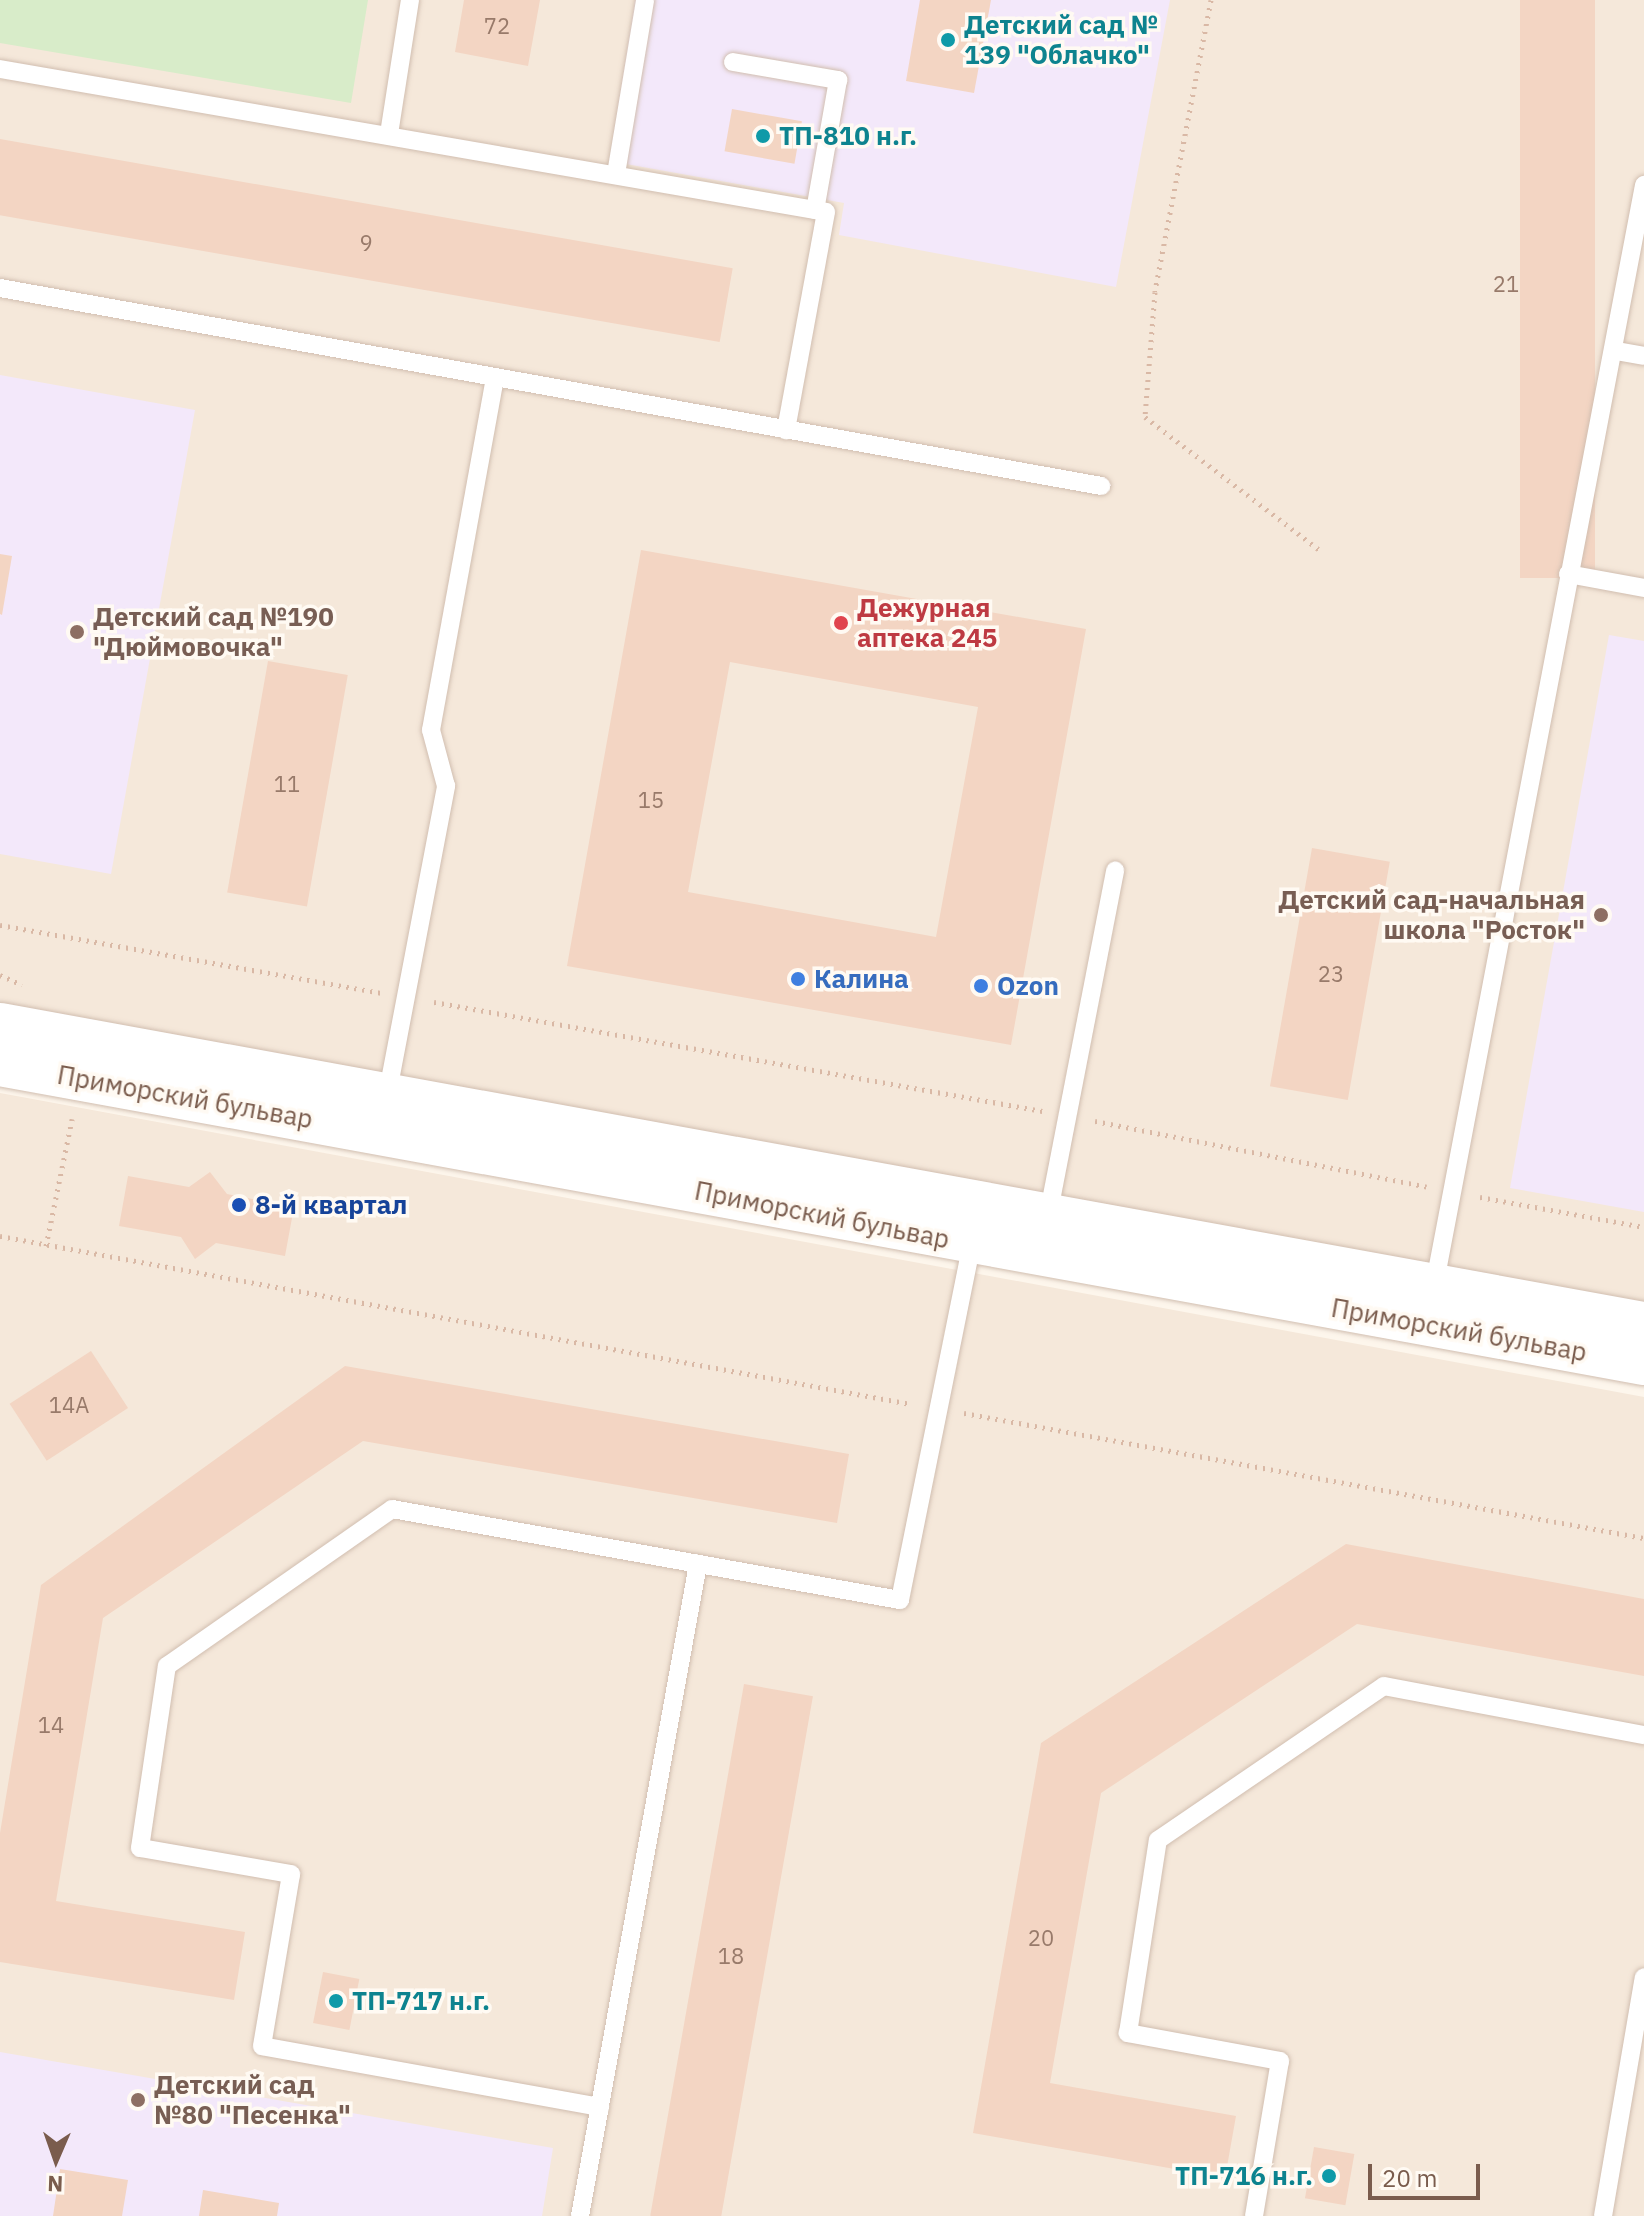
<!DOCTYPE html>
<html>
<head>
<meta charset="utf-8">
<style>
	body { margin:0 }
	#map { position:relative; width:1644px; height:2216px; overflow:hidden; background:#fdf6ec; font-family:"IBM Plex Sans",sans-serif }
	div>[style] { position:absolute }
	.residential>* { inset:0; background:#f5e8da }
	.education>* { inset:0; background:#f3e8fa }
	.green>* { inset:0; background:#d8ecc9 }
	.building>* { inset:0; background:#f3d5c3; transform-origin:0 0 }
	.path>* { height:5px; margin-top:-2.5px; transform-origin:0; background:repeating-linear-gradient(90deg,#d9b8a5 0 2px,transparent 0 8px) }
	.roads { filter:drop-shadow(0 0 2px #d1beb0) drop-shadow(0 0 2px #d1beb0) }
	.lane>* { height:18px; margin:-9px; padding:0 9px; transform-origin:9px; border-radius:9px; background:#fff }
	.secondary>* { height:44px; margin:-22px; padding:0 22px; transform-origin:22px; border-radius:22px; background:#fff }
	.dots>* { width:22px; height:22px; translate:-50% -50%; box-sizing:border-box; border:4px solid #fffaf3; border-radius:50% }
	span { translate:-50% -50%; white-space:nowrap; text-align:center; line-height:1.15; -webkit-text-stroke:7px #fffaf3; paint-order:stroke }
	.number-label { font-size:22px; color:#987a6a }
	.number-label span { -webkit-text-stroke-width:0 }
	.culture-label { font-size:26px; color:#0d838f; font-weight:700 }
	.left { translate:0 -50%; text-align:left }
	.right { translate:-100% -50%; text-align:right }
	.health-label { font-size:26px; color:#be3a42; font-weight:700 }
	.education-label { font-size:26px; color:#785e54; font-weight:700 }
	.shop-label { font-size:26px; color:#366cbe; font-weight:700 }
	.street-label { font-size:26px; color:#7a5c4d }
	.transit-label { font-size:26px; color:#164399; font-weight:700 }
	.north { position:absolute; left:16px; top:2120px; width:80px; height:80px; -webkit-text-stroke:6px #fffaf3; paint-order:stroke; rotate:182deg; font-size:22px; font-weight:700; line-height:32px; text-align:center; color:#7a5c4d }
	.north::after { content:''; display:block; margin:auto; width:28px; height:36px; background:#7a5c4d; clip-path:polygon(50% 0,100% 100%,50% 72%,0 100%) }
	.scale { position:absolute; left:1368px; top:2164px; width:112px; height:36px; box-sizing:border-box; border:4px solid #7a5c4d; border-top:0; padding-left:10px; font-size:24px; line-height:28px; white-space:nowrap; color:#7a5c4d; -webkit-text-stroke:6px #fffaf3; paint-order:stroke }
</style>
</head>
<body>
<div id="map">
	<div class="residential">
		<div style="clip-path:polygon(0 0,1644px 0,1644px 1308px,0 1008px)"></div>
		<div style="clip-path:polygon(0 1093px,1644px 1397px,1644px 2216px,0 2216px)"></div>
	</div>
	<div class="education">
		<div style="clip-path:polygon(635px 0,1170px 0,1116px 287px,839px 235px,844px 203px,609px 161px)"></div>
		<div style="clip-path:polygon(0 375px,195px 410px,111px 874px,0 854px)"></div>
		<div style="clip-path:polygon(1609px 635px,1644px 641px,1644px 1212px,1510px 1188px)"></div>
		<div style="clip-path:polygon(0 2052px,553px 2148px,542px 2216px,0 2216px)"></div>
	</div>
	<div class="green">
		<div style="clip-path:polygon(0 0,368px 0,351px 103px,0 43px)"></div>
	</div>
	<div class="building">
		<div style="clip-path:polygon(464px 0,540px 0,528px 66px,455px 52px)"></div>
		<div style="clip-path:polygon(920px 0,991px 0,974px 93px,906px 81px)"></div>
		<div style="left:1520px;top:0;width:75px;height:578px"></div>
		<div style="left:732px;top:109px;width:71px;height:43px;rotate:10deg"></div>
		<div style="left:0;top:139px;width:744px;height:75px;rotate:10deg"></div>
		<div style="clip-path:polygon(evenodd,641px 550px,1086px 629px,1011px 1045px,567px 966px,641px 550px,730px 662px,978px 707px,936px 937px,688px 892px,730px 662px)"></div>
		<div style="clip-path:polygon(0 554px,12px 556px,2px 615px,0 614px)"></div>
		<div style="left:268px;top:661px;width:81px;height:235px;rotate:10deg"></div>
		<div style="left:1312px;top:848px;width:79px;height:242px;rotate:10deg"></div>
		<div style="clip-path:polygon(210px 1172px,227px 1194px,294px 1207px,285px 1256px,216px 1243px,195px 1259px,181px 1237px,119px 1226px,128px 1176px,189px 1187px)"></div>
		<div style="left:91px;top:1351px;width:68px;height:97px;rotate:57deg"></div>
		<div style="clip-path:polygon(345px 1366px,849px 1454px,837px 1523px,363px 1441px,103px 1618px,56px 1901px,245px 1932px,234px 2000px,0 1962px,0 1833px,41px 1585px)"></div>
		<div style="clip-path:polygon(1346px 1544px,1644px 1599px,1644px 1676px,1357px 1624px,1101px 1793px,1050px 2083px,1236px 2116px,1225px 2178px,973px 2133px,1041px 1743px)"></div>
		<div style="left:744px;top:1684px;width:70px;height:540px;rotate:10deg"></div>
		<div style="left:323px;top:1972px;width:37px;height:52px;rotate:11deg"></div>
		<div style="left:1314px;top:2147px;width:41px;height:52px;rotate:10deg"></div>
		<div style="clip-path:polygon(60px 2169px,128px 2180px,122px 2216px,53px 2216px)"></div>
		<div style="clip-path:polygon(203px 2190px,279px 2203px,277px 2216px,199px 2216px)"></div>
	</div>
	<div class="path">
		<div style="left:1211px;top:0;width:297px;rotate:100.9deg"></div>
		<div style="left:1155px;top:292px;width:125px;rotate:94.6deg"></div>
		<div style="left:1145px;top:417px;width:221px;rotate:37.3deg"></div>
		<div style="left:0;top:925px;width:387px;rotate:10.1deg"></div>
		<div style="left:0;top:975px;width:24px;rotate:24deg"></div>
		<div style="left:434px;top:1002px;width:618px;rotate:10.16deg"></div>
		<div style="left:1095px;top:1121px;width:338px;rotate:11.2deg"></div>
		<div style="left:1480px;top:1197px;width:167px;rotate:10.4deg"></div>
		<div style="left:0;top:1236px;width:926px;rotate:10.45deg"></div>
		<div style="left:46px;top:1246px;width:130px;rotate:-78.4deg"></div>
		<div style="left:964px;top:1413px;width:691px;rotate:10.42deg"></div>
	</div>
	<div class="roads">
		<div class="lane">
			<div style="left:733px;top:62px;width:107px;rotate:9.7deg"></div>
			<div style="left:838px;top:80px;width:132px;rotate:100deg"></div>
			<div style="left:0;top:69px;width:838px;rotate:9.82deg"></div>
			<div style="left:826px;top:212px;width:222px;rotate:100.4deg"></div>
			<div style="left:389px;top:134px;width:136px;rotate:-81.1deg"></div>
			<div style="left:616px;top:174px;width:176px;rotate:-80.5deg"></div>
			<div style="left:0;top:288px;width:1119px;rotate:10.19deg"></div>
			<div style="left:1616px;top:351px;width:28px;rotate:10deg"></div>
			<div style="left:1568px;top:574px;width:77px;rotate:10.4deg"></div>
			<div style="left:387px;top:1096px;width:316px;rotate:-79.2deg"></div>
			<div style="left:446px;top:786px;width:58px;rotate:-105deg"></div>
			<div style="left:431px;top:730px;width:358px;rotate:-79.7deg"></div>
			<div style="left:1048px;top:1216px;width:352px;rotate:-79deg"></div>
			<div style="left:1434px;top:1287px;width:1122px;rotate:-79.21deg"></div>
			<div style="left:600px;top:2107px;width:343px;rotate:-169.8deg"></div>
			<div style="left:262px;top:2046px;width:174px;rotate:-80.4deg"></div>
			<div style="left:291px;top:1874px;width:153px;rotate:-170.2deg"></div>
			<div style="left:140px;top:1848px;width:184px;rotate:-81.6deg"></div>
			<div style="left:167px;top:1666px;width:274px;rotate:-34.9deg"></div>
			<div style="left:392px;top:1509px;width:516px;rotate:10.16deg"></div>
			<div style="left:900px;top:1600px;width:364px;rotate:-78.6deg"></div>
			<div style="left:580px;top:2216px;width:663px;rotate:-79.74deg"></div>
			<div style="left:1254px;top:2216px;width:157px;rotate:-80.5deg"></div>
			<div style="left:1280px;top:2061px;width:155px;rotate:-169.6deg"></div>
			<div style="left:1128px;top:2033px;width:195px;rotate:-81.2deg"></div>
			<div style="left:1158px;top:1840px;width:273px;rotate:-34.3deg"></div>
			<div style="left:1384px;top:1686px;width:265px;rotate:10.7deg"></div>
			<div style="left:1603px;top:2216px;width:242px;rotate:-80.3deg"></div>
		</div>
		<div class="secondary">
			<div style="left:0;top:1025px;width:1671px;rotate:10.31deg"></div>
			<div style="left:0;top:1064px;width:1671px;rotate:10.31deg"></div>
		</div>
	</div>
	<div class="dots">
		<div style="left:948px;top:40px;background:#0f9aa8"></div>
		<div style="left:763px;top:136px;background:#0f9aa8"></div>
		<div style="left:841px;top:623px;background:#e0444e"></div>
		<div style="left:77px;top:632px;background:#8d6e63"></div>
		<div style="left:1601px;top:915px;background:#8d6e63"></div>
		<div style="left:798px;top:979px;background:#3f7fe0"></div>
		<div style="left:981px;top:986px;background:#3f7fe0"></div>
		<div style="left:239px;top:1205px;background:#1a4fb4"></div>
		<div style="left:336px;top:2001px;background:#0f9aa8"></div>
		<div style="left:138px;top:2100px;background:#8d6e63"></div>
		<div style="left:1329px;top:2176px;background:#0f9aa8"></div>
	</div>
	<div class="number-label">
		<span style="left:497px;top:26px">72</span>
		<span style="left:366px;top:243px">9</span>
		<span style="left:1506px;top:284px">21</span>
		<span style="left:287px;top:784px">11</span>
		<span style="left:651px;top:800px">15</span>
		<span style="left:1331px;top:974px">23</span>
		<span style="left:69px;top:1405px">14А</span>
		<span style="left:51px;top:1725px">14</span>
		<span style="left:1041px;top:1938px">20</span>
		<span style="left:731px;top:1956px">18</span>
	</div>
	<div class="culture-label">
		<span class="left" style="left:964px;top:40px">Детский сад №<br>139 "Облачко"</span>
		<span class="left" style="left:779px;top:136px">ТП-810 н.г.</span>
		<span class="left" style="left:352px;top:2001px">ТП-717 н.г.</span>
		<span class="right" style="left:1313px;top:2176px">ТП-716 н.г.</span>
	</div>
	<div class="health-label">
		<span class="left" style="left:857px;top:623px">Дежурная<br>аптека 245</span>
	</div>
	<div class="education-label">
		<span class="left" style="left:93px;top:632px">Детский сад №190<br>"Дюймовочка"</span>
		<span class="right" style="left:1585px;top:915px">Детский сад-начальная<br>школа "Росток"</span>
		<span class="left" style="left:154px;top:2100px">Детский сад<br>№80 "Песенка"</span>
	</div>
	<div class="shop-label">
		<span class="left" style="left:814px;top:979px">Калина</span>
		<span class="left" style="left:997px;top:986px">Ozon</span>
	</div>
	<div class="street-label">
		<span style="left:185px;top:1097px;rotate:10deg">Приморский бульвар</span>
		<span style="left:822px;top:1215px;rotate:11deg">Приморский бульвар</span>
		<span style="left:1459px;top:1330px;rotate:10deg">Приморский бульвар</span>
	</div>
	<div class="transit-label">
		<span class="left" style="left:255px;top:1205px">8-й квартал</span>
	</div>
	<div class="north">N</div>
	<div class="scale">20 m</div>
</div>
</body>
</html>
